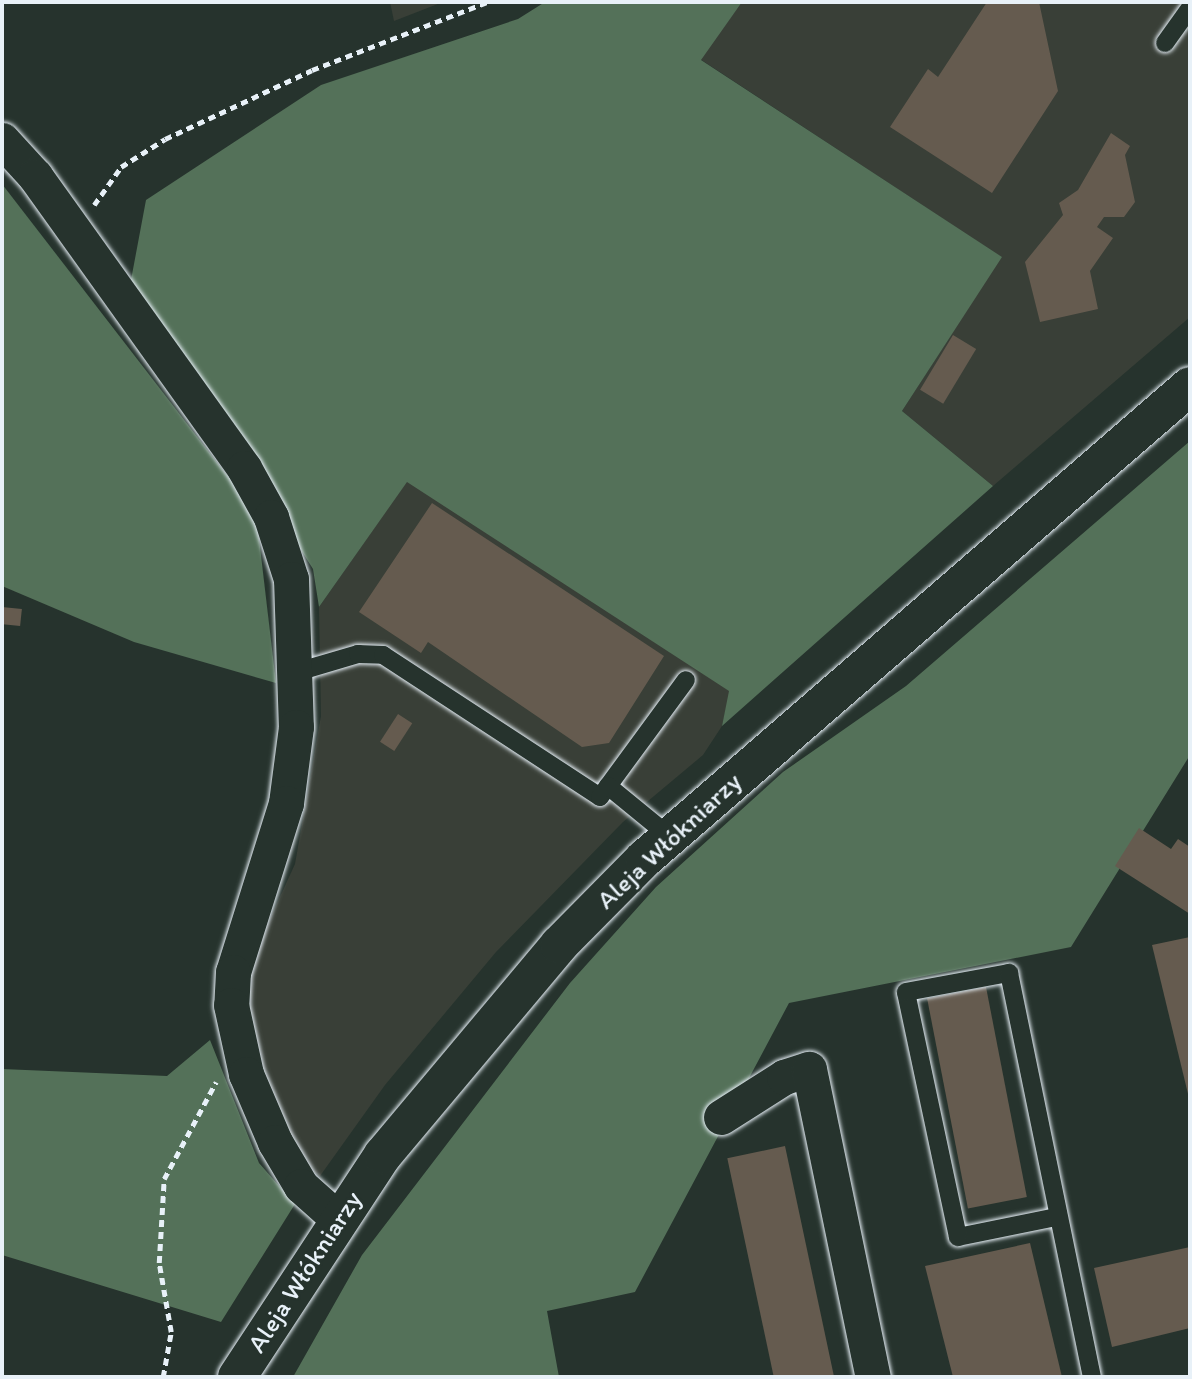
<!DOCTYPE html>
<html>
<head>
<meta charset="utf-8">
<style>
	body { margin:0 }
	#map { position:relative; width:1192px; height:1379px; overflow:hidden; background:#26332d; font-family:Itim,sans-serif }
	div>[style] { position:absolute }
	.built>* { inset:0; background:#393f37 }
	.green>* { inset:0; background:#547159 }
	.building>* { inset:0; background:#655b4f; transform-origin:0 0 }
	.path>* { height:4.5px; margin-top:-2.25px; transform-origin:0; background:repeating-linear-gradient(90deg,#e8f1f8 0 7px,transparent 0 12px) }
	.roads { filter:drop-shadow(0 0 2px #e8f1f8) drop-shadow(0 0 2px #e8f1f8) }
	.service>* { height:18px; margin:-9px; padding:0 9px; transform-origin:9px; border-radius:9px; background:#26332d }
	.minor>* { height:35px; margin:-17.5px; padding:0 17.5px; transform-origin:17.5px; border-radius:17.5px; background:#26332d }
	.secondary>* { height:38px; margin:-19px; padding:0 19px; transform-origin:19px; border-radius:19px; background:#26332d }
	span { translate:-50% -50%; white-space:nowrap; text-align:center; line-height:1.15; -webkit-text-stroke:5px #26332d; paint-order:stroke }
	.street-label { font-size:26px; color:#e8f1f8 }
	.frame { position:absolute; inset:0; border:4px solid #e8f1f8; pointer-events:none }
</style>
</head>
<body>
<div id="map">
	<div class="built">
		<div style="clip-path:polygon(390px 2px,443px 2px,394px 21px)"></div>
		<div style="clip-path:polygon(742px 2px,1190px 2px,1190px 317px,993px 486px,902px 411px,1001px 257px,700px 59px)"></div>
		<div style="clip-path:polygon(407px 481px,730px 691px,722px 726px,703px 755px,623px 822px,496px 952px,385px 1085px,320px 1176px,298px 1162px,246px 1031px,247px 969px,295px 864px,321px 716px,319px 607px)"></div>
	</div>
	<div class="green">
		<div style="clip-path:polygon(545px 2px,742px 2px,701px 60px,1002px 257px,902px 411px,993px 486px,722px 726px,729px 691px,407px 482px,319px 607px,313px 569px,131px 280px,146px 200px,321px 85px,518px 19px)"></div>
		<div style="clip-path:polygon(2px 184px,256px 513px,276px 683px,134px 642px,2px 586px)"></div>
		<div style="clip-path:polygon(1190px 441px,1190px 755px,1071px 947px,789px 1003px,635px 1292px,547px 1311px,559px 1377px,293px 1377px,362px 1255px,570px 983px,656px 887px,783px 772px,906px 686px)"></div>
		<div style="clip-path:polygon(210px 1040px,259px 1163px,295px 1204px,221px 1322px,2px 1255px,2px 1069px,167px 1076px)"></div>
	</div>
	<div class="building">
		<div style="clip-path:polygon(987px 2px,1039px 2px,1058px 91px,992px 193px,890px 127px,928px 69px,938px 77px)"></div>
		<div style="clip-path:polygon(1111px 133px,1130px 146px,1125px 155px,1135px 202px,1124px 217px,1104px 217px,1097px 227px,1113px 238px,1090px 271px,1098px 309px,1040px 322px,1025px 262px,1063px 215px,1059px 203px,1078px 190px)"></div>
		<div style="left:953px;top:335px;width:27px;height:64px;rotate:31deg"></div>
		<div style="clip-path:polygon(432px 503px,664px 656px,609px 743px,582px 747px,428px 642px,421px 653px,359px 612px)"></div>
		<div style="left:2px;top:607px;width:20px;height:17px;rotate:6deg"></div>
		<div style="left:398px;top:714px;width:17px;height:33px;rotate:33deg"></div>
		<div style="clip-path:polygon(1139px 828px,1171px 849px,1178px 839px,1190px 847px,1190px 914px,1115px 866px)"></div>
		<div style="clip-path:polygon(1190px 937px,1190px 1098px,1189px 1098px,1152px 945px)"></div>
		<div style="left:986px;top:987px;width:214px;height:60px;rotate:79deg"></div>
		<div style="left:785px;top:1146px;width:237px;height:59px;rotate:78deg"></div>
		<div style="clip-path:polygon(1030px 1243px,1062px 1377px,953px 1377px,925px 1266px)"></div>
		<div style="clip-path:polygon(1190px 1247px,1190px 1328px,1112px 1347px,1094px 1268px)"></div>
	</div>
	<div class="path">
		<div style="left:94px;top:205px;width:47px;rotate:-54.6deg"></div>
		<div style="left:121px;top:167px;width:52px;rotate:-32.5deg"></div>
		<div style="left:165px;top:139px;width:162px;rotate:-25.1deg"></div>
		<div style="left:312px;top:70px;width:188px;rotate:-21.2deg"></div>
		<div style="left:163px;top:1377px;width:46px;rotate:-79.9deg"></div>
		<div style="left:171px;top:1332px;width:70px;rotate:-99.9deg"></div>
		<div style="left:159px;top:1263px;width:84px;rotate:-86.6deg"></div>
		<div style="left:164px;top:1179px;width:110px;rotate:-61.8deg"></div>
	</div>
	<div class="roads">
		<div class="service">
			<div style="left:1165px;top:43px;width:43px;rotate:-54.5deg"></div>
			<div style="left:297px;top:672px;width:64px;rotate:-16.4deg"></div>
			<div style="left:358px;top:654px;width:25px;rotate:2deg"></div>
			<div style="left:383px;top:655px;width:259px;rotate:33.2deg"></div>
			<div style="left:600px;top:797px;width:145px;rotate:-53.7deg"></div>
			<div style="left:608px;top:786px;width:79px;rotate:39.3deg"></div>
			<div style="left:1056px;top:1217px;width:100px;rotate:168.5deg"></div>
			<div style="left:958px;top:1237px;width:250px;rotate:-102deg"></div>
			<div style="left:906px;top:992px;width:105px;rotate:-10.5deg"></div>
			<div style="left:1009px;top:973px;width:412px;rotate:78.4deg"></div>
		</div>
		<div class="minor">
			<div style="left:2px;top:140px;width:49px;rotate:47.5deg"></div>
			<div style="left:35px;top:176px;width:359px;rotate:54.4deg"></div>
			<div style="left:244px;top:468px;width:56px;rotate:61.1deg"></div>
			<div style="left:271px;top:517px;width:65px;rotate:72.1deg"></div>
			<div style="left:291px;top:579px;width:148px;rotate:88.1deg"></div>
			<div style="left:296px;top:727px;width:77px;rotate:97.5deg"></div>
			<div style="left:286px;top:803px;width:177px;rotate:107.4deg"></div>
			<div style="left:233px;top:972px;width:33px;rotate:93deg"></div>
			<div style="left:231px;top:1005px;width:71px;rotate:77.7deg"></div>
			<div style="left:246px;top:1074px;width:74px;rotate:66.9deg"></div>
			<div style="left:275px;top:1142px;width:51px;rotate:59.4deg"></div>
			<div style="left:301px;top:1186px;width:50px;rotate:41.7deg"></div>
			<div style="left:721px;top:1117px;width:75px;rotate:-32.4deg"></div>
			<div style="left:784px;top:1077px;width:26px;rotate:-18deg"></div>
			<div style="left:809px;top:1069px;width:315px;rotate:78.3deg"></div>
		</div>
		<div class="secondary">
			<div style="left:237px;top:1377px;width:266px;rotate:-56.7deg"></div>
			<div style="left:383px;top:1155px;width:274px;rotate:-50deg"></div>
			<div style="left:559px;top:945px;width:121px;rotate:-45.3deg"></div>
			<div style="left:644px;top:859px;width:722px;rotate:-40.9deg"></div>
		</div>
	</div>
	<div class="street-label">
		<span style="left:669px;top:841px;rotate:-43deg">Aleja Włókniarzy</span>
		<span style="left:305px;top:1272px;rotate:-57deg">Aleja Włókniarzy</span>
	</div>
	<div class="frame"></div>
</div>
</body>
</html>
